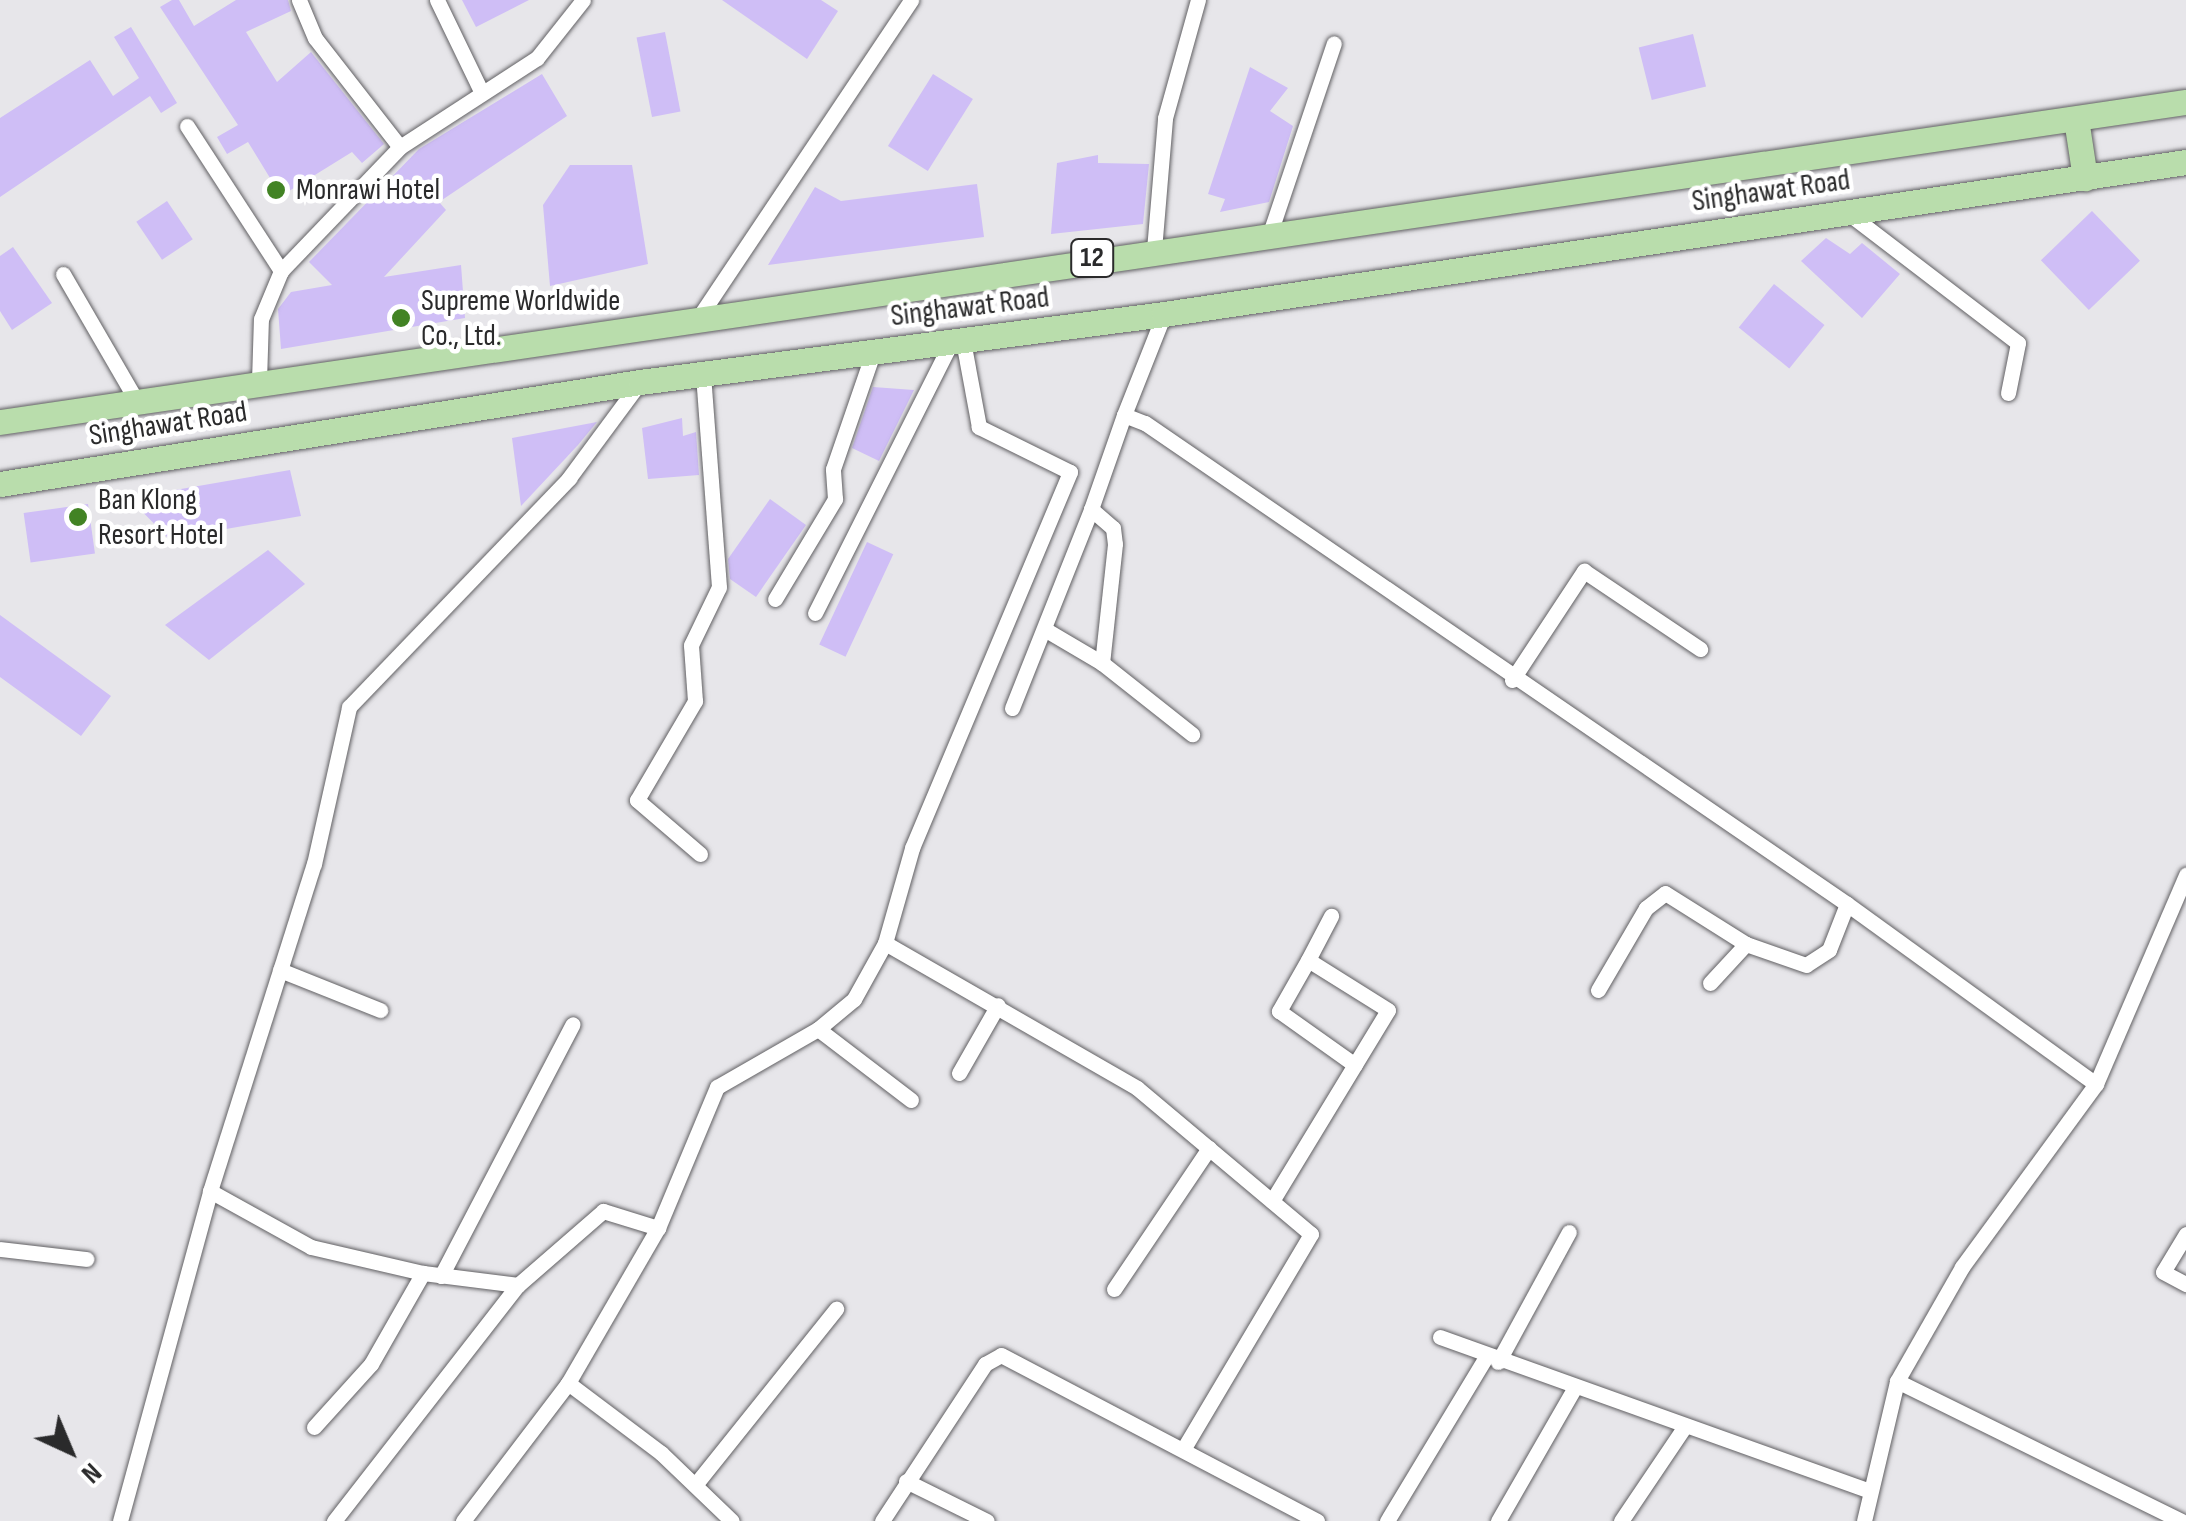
<!DOCTYPE html>
<html>
<head>
<meta charset="utf-8">
<style>
	body { margin:0 }
	#map { position:relative; width:2186px; height:1521px; overflow:hidden; background:#e7e6ea; font-family:"Sofia Sans Condensed",sans-serif }
	div>[style] { position:absolute }
	.building>* { inset:0; background:#cfbef6; transform-origin:0 0 }
	.roads { filter:drop-shadow(0 0 2px #616063) drop-shadow(0 0 2px #616063) }
	.minor>* { height:15px; margin:-7.5px; padding:0 7.5px; transform-origin:7.5px; border-radius:7.5px; background:#fff }
	.primary>* { height:25px; margin:-12.5px; padding:0 12.5px; transform-origin:12.5px; border-radius:12.5px; background:#b9ddac }
	.dots>* { width:28px; height:28px; translate:-50% -50%; box-sizing:border-box; border:5px solid #fff; border-radius:50% }
	span { translate:-50% -50%; white-space:nowrap; text-align:center; line-height:1.15; -webkit-text-stroke:9px #fff; paint-order:stroke }
	.shield-label span { padding:2px 8px; background:#fff; border:2px solid; border-radius:8px; -webkit-text-stroke-width:0 }
	.shield-label { font-size:28px; color:#2a2a2b; font-weight:700 }
	.poi-label { font-size:30px; color:#2a2a2b }
	.left { translate:0 -50%; text-align:left }
	.street-label { font-size:30px; color:#2a2a2b }
	.north { position:absolute; left:20px; top:1401px; width:100px; height:100px; -webkit-text-stroke:8px #fff; paint-order:stroke; rotate:136deg; font-size:28px; font-weight:700; line-height:40px; text-align:center; color:#2a2a2b }
	.north::after { content:''; display:block; margin:auto; width:35px; height:45px; background:#2a2a2b; clip-path:polygon(50% 0,100% 100%,50% 72%,0 100%) }
</style>
</head>
<body>
<div id="map">
	<div class="building">
		<div style="clip-path:polygon(172px 0,179px 0,194px 26px,236px 0,288px 0,291px 11px,246px 32px,277px 82px,311px 52px,384px 144px,362px 163px,352px 152px,281px 196px,248px 142px,227px 154px,217px 137px,238px 125px,160px 7px)"></div>
		<div style="clip-path:polygon(462px 0,529px 0,476px 27px)"></div>
		<div style="clip-path:polygon(722px 0,821px 0,838px 11px,807px 59px)"></div>
		<div style="clip-path:polygon(131px 27px,177px 103px,161px 113px,150px 96px,0 197px,0 118px,90px 60px,113px 96px,139px 78px,114px 37px)"></div>
		<div style="left:665px;top:32px;width:81px;height:29px;rotate:79deg"></div>
		<div style="left:1693px;top:34px;width:54px;height:56px;rotate:76deg"></div>
		<div style="clip-path:polygon(1250px 67px,1288px 88px,1270px 111px,1293px 126px,1269px 202px,1220px 212px,1225px 199px,1208px 194px)"></div>
		<div style="clip-path:polygon(542px 74px,567px 116px,439px 202px,446px 210px,384px 277px,461px 265px,465px 318px,281px 349px,278px 309px,291px 292px,332px 285px,309px 262px,419px 149px)"></div>
		<div style="left:933px;top:74px;width:47px;height:85px;rotate:32deg"></div>
		<div style="clip-path:polygon(1098px 155px,1098px 163px,1149px 164px,1143px 224px,1051px 234px,1057px 163px)"></div>
		<div style="clip-path:polygon(570px 165px,632px 165px,648px 264px,550px 286px,543px 205px)"></div>
		<div style="clip-path:polygon(977px 184px,984px 237px,768px 265px,815px 187px,841px 201px)"></div>
		<div style="left:167px;top:201px;width:46px;height:37px;rotate:56deg"></div>
		<div style="left:2092px;top:211px;width:69px;height:71px;rotate:46deg"></div>
		<div style="clip-path:polygon(1826px 238px,1850px 254px,1862px 243px,1900px 274px,1862px 318px,1801px 261px)"></div>
		<div style="clip-path:polygon(13px 247px,52px 303px,12px 330px,0 311px,0 256px)"></div>
		<div style="left:1774px;top:284px;width:65px;height:56px;rotate:39deg"></div>
		<div style="clip-path:polygon(873px 387px,914px 390px,879px 461px,852px 448px)"></div>
		<div style="clip-path:polygon(682px 418px,683px 436px,696px 432px,699px 475px,648px 479px,642px 428px)"></div>
		<div style="clip-path:polygon(597px 422px,578px 445px,521px 506px,512px 438px)"></div>
		<div style="clip-path:polygon(290px 470px,301px 516px,169px 539px,129px 498px)"></div>
		<div style="clip-path:polygon(770px 499px,806px 525px,756px 597px,730px 579px,728px 559px)"></div>
		<div style="left:88px;top:504px;width:50px;height:65px;rotate:82deg"></div>
		<div style="left:867px;top:542px;width:29px;height:113px;rotate:25deg"></div>
		<div style="clip-path:polygon(268px 550px,305px 584px,209px 660px,165px 625px)"></div>
		<div style="clip-path:polygon(0 615px,111px 696px,81px 736px,0 677px)"></div>
	</div>
	<div class="roads">
		<div class="minor">
			<div style="left:299px;top:0;width:41px;rotate:67.2deg"></div>
			<div style="left:315px;top:38px;width:138px;rotate:52.1deg"></div>
			<div style="left:437px;top:0;width:103px;rotate:64.2deg"></div>
			<div style="left:187px;top:126px;width:173px;rotate:57deg"></div>
			<div style="left:1848px;top:213px;width:214px;rotate:37.4deg"></div>
			<div style="left:2018px;top:343px;width:51px;rotate:101.3deg"></div>
			<div style="left:1270px;top:233px;width:200px;rotate:-71.4deg"></div>
			<div style="left:1154px;top:250px;width:132px;rotate:-85.2deg"></div>
			<div style="left:1165px;top:118px;width:123px;rotate:-74.4deg"></div>
			<div style="left:63px;top:274px;width:146px;rotate:59.9deg"></div>
			<div style="left:701px;top:314px;width:378px;rotate:-56.2deg"></div>
			<div style="left:1164px;top:314px;width:109px;rotate:111.6deg"></div>
			<div style="left:1124px;top:415px;width:22px;rotate:21deg"></div>
			<div style="left:1145px;top:423px;width:851px;rotate:34.42deg"></div>
			<div style="left:1847px;top:904px;width:49px;rotate:111.4deg"></div>
			<div style="left:1829px;top:950px;width:27px;rotate:147deg"></div>
			<div style="left:1806px;top:965px;width:64px;rotate:-160.7deg"></div>
			<div style="left:1746px;top:944px;width:53px;rotate:132.7deg"></div>
			<div style="left:259px;top:381px;width:62px;rotate:-88.2deg"></div>
			<div style="left:261px;top:319px;width:52px;rotate:-67.4deg"></div>
			<div style="left:281px;top:271px;width:172px;rotate:-46.2deg"></div>
			<div style="left:400px;top:147px;width:163px;rotate:-33deg"></div>
			<div style="left:537px;top:58px;width:74px;rotate:-51.6deg"></div>
			<div style="left:1124px;top:415px;width:100px;rotate:109.3deg"></div>
			<div style="left:1091px;top:509px;width:29px;rotate:41deg"></div>
			<div style="left:1113px;top:528px;width:16px;rotate:83deg"></div>
			<div style="left:1115px;top:544px;width:120px;rotate:96.2deg"></div>
			<div style="left:1102px;top:663px;width:115px;rotate:38.3deg"></div>
			<div style="left:775px;top:599px;width:117px;rotate:-59deg"></div>
			<div style="left:835px;top:499px;width:30px;rotate:-94deg"></div>
			<div style="left:833px;top:469px;width:123px;rotate:-71deg"></div>
			<div style="left:815px;top:613px;width:301px;rotate:-63.3deg"></div>
			<div style="left:1046px;top:630px;width:65px;rotate:30.5deg"></div>
			<div style="left:1512px;top:680px;width:131px;rotate:-56.6deg"></div>
			<div style="left:1584px;top:571px;width:140px;rotate:33.9deg"></div>
			<div style="left:1012px;top:708px;width:214px;rotate:-68.3deg"></div>
			<div style="left:700px;top:854px;width:83px;rotate:-139.4deg"></div>
			<div style="left:637px;top:800px;width:115px;rotate:-59.6deg"></div>
			<div style="left:695px;top:701px;width:56px;rotate:-94.1deg"></div>
			<div style="left:691px;top:645px;width:64px;rotate:-64.2deg"></div>
			<div style="left:719px;top:587px;width:214px;rotate:-94.3deg"></div>
			<div style="left:1847px;top:904px;width:307px;rotate:35.9deg"></div>
			<div style="left:885px;top:943px;width:291px;rotate:29.9deg"></div>
			<div style="left:1137px;top:1088px;width:227px;rotate:40deg"></div>
			<div style="left:1311px;top:1234px;width:249px;rotate:120.7deg"></div>
			<div style="left:1308px;top:960px;width:59px;rotate:119.6deg"></div>
			<div style="left:1279px;top:1011px;width:93px;rotate:35.4deg"></div>
			<div style="left:280px;top:970px;width:108px;rotate:21.8deg"></div>
			<div style="left:1598px;top:990px;width:95px;rotate:-59.7deg"></div>
			<div style="left:1646px;top:908px;width:24px;rotate:-38deg"></div>
			<div style="left:1665px;top:893px;width:96px;rotate:32.2deg"></div>
			<div style="left:818px;top:1029px;width:117px;rotate:37.4deg"></div>
			<div style="left:959px;top:1073px;width:78px;rotate:-60.2deg"></div>
			<div style="left:210px;top:1191px;width:115px;rotate:29deg"></div>
			<div style="left:311px;top:1247px;width:115px;rotate:13.1deg"></div>
			<div style="left:423px;top:1273px;width:96px;rotate:7.2deg"></div>
			<div style="left:518px;top:1285px;width:113px;rotate:-41deg"></div>
			<div style="left:603px;top:1211px;width:58px;rotate:17.2deg"></div>
			<div style="left:1272px;top:1201px;width:223px;rotate:-58.7deg"></div>
			<div style="left:1388px;top:1010px;width:94px;rotate:-148deg"></div>
			<div style="left:1308px;top:960px;width:50px;rotate:-62.4deg"></div>
			<div style="left:2186px;top:1234px;width:44px;rotate:121.2deg"></div>
			<div style="left:2163px;top:1272px;width:26px;rotate:28deg"></div>
			<div style="left:0;top:1249px;width:87px;rotate:6.6deg"></div>
			<div style="left:441px;top:1276px;width:284px;rotate:-62.4deg"></div>
			<div style="left:1114px;top:1289px;width:170px;rotate:-56deg"></div>
			<div style="left:1440px;top:1337px;width:456px;rotate:19.7deg"></div>
			<div style="left:1498px;top:1362px;width:148px;rotate:-61.4deg"></div>
			<div style="left:1897px;top:1381px;width:317px;rotate:26.2deg"></div>
			<div style="left:568px;top:1383px;width:116px;rotate:37deg"></div>
			<div style="left:661px;top:1453px;width:98px;rotate:43.8deg"></div>
			<div style="left:314px;top:1427px;width:85px;rotate:-47.9deg"></div>
			<div style="left:371px;top:1364px;width:105px;rotate:-60.3deg"></div>
			<div style="left:906px;top:1481px;width:90px;rotate:26.3deg"></div>
			<div style="left:695px;top:1485px;width:226px;rotate:-51.3deg"></div>
			<div style="left:120px;top:1521px;width:342px;rotate:-74.7deg"></div>
			<div style="left:210px;top:1191px;width:343px;rotate:-72.4deg"></div>
			<div style="left:314px;top:864px;width:161px;rotate:-77.4deg"></div>
			<div style="left:349px;top:707px;width:318px;rotate:-46.1deg"></div>
			<div style="left:569px;top:478px;width:119px;rotate:-53.5deg"></div>
			<div style="left:334px;top:1521px;width:299px;rotate:-52.1deg"></div>
			<div style="left:463px;top:1521px;width:173px;rotate:-52.7deg"></div>
			<div style="left:568px;top:1383px;width:179px;rotate:-59.9deg"></div>
			<div style="left:658px;top:1228px;width:153px;rotate:-67.3deg"></div>
			<div style="left:717px;top:1087px;width:116px;rotate:-29.9deg"></div>
			<div style="left:818px;top:1029px;width:47px;rotate:-39.8deg"></div>
			<div style="left:854px;top:999px;width:64px;rotate:-61deg"></div>
			<div style="left:885px;top:943px;width:99px;rotate:-74.1deg"></div>
			<div style="left:912px;top:848px;width:408px;rotate:-67.2deg"></div>
			<div style="left:1070px;top:472px;width:102px;rotate:-153.7deg"></div>
			<div style="left:979px;top:427px;width:87px;rotate:-100.5deg"></div>
			<div style="left:882px;top:1521px;width:188px;rotate:-56.7deg"></div>
			<div style="left:985px;top:1364px;width:18px;rotate:-29deg"></div>
			<div style="left:1001px;top:1355px;width:357px;rotate:27.7deg"></div>
			<div style="left:1387px;top:1521px;width:192px;rotate:-58.9deg"></div>
			<div style="left:1498px;top:1521px;width:155px;rotate:-60.1deg"></div>
			<div style="left:1621px;top:1521px;width:115px;rotate:-56deg"></div>
			<div style="left:1864px;top:1521px;width:144px;rotate:-76.7deg"></div>
			<div style="left:1897px;top:1381px;width:131px;rotate:-60.3deg"></div>
			<div style="left:1962px;top:1267px;width:227px;rotate:-53.8deg"></div>
			<div style="left:2096px;top:1084px;width:228px;rotate:-66.7deg"></div>
		</div>
		<div class="primary">
			<div style="left:2076px;top:119px;width:60px;rotate:81.3deg"></div>
			<div style="left:0;top:422px;width:2209px;rotate:-8.33deg"></div>
			<div style="left:0;top:484px;width:648px;rotate:-9.06deg"></div>
			<div style="left:640px;top:382px;width:528px;rotate:-7.39deg"></div>
			<div style="left:1164px;top:314px;width:1033px;rotate:-8.46deg"></div>
		</div>
	</div>
	<div class="dots">
		<div style="left:276px;top:190px;background:#428324"></div>
		<div style="left:401px;top:318px;background:#428324"></div>
		<div style="left:78px;top:517px;background:#428324"></div>
	</div>
	<div class="shield-label">
		<span style="left:1092px;top:258px">12</span>
	</div>
	<div class="poi-label">
		<span class="left" style="left:296px;top:190px">Monrawi Hotel</span>
		<span class="left" style="left:421px;top:318px">Supreme Worldwide<br>Co., Ltd.</span>
		<span class="left" style="left:98px;top:517px">Ban Klong<br>Resort Hotel</span>
	</div>
	<div class="street-label">
		<span style="left:1771px;top:191px;rotate:-8deg">Singhawat Road</span>
		<span style="left:970px;top:307px;rotate:-7deg">Singhawat Road</span>
		<span style="left:168px;top:424px;rotate:-9deg">Singhawat Road</span>
	</div>
	<div class="north">N</div>
</div>
</body>
</html>
